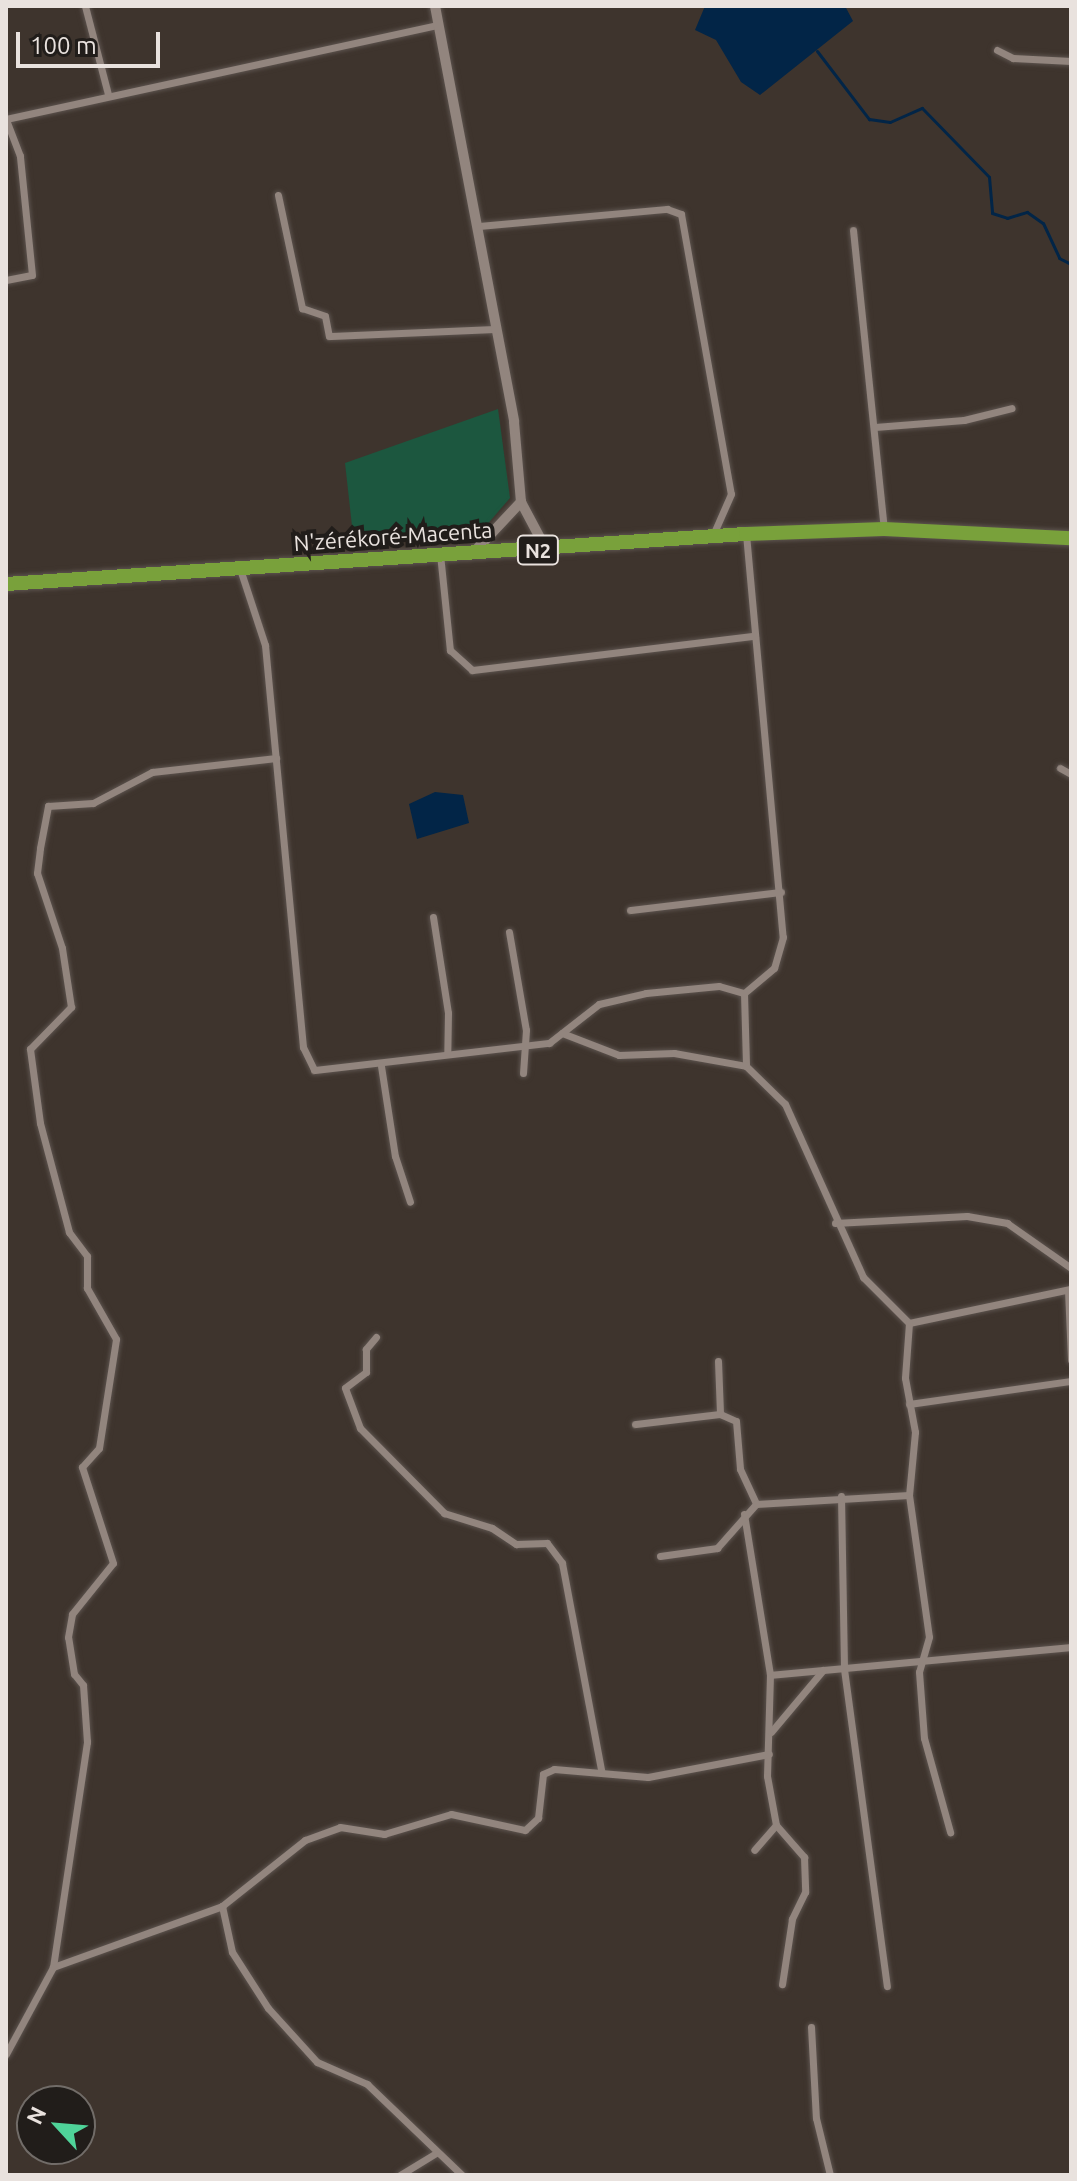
<!DOCTYPE html>
<html>
<head>
<meta charset="utf-8">
<style>
	body { margin:0 }
	#map { position:relative; width:1077px; height:2181px; overflow:hidden; background:#3e342d; font-family:Ubuntu,sans-serif }
	div>[style] { position:absolute }
	.green>* { inset:0; background:#1c573f }
	.water>* { inset:0; background:#022547 }
	.stream>* { height:3px; margin:-1.5px; padding:0 1.5px; transform-origin:1.5px; border-radius:1.5px; background:#022547 }
	.roads { filter:drop-shadow(0 0 2px #5c534e) drop-shadow(0 0 2px #5c534e) }
	.street>* { height:7px; margin:-3.5px; padding:0 3.5px; transform-origin:3.5px; border-radius:3.5px; background:#92857e }
	.secondary>* { height:10px; margin:-5px; padding:0 5px; transform-origin:5px; border-radius:5px; background:#92857e }
	.highway>* { height:14px; margin:-7px; padding:0 7px; transform-origin:7px; border-radius:7px; background:#79a13b }
	span { translate:-50% -50%; white-space:nowrap; text-align:center; line-height:1.15; -webkit-text-stroke:8px #211d1a; paint-order:stroke }
	.shield-label span { padding:2px 6px; background:#211d1a; border:2px solid; border-radius:6px; -webkit-text-stroke-width:0 }
	.shield-label { font-size:20px; color:#e9e2de; font-weight:700 }
	.street-label { font-size:22px; color:#e9e2de }
	.frame { position:absolute; inset:0; border:8px solid #e9e2de; pointer-events:none }
	.north { position:absolute; left:16px; top:2085px; width:80px; height:80px; box-sizing:border-box; background:#211d1a; border:2px solid #716c68; border-radius:50%; rotate:296deg; font-size:22px; font-weight:700; line-height:32px; text-align:center; color:#e9e2de }
	.north::after { content:''; display:block; margin:auto; width:28px; height:36px; background:#4fd399; clip-path:polygon(50% 0,100% 100%,50% 72%,0 100%) }
	.scale { position:absolute; left:16px; top:32px; width:144px; height:36px; box-sizing:border-box; border:4px solid #e9e2de; border-top:0; padding-left:10px; font-size:24px; line-height:28px; white-space:nowrap; color:#e9e2de; -webkit-text-stroke:6px #211d1a; paint-order:stroke }
</style>
</head>
<body>
<div id="map">
	<div class="green">
		<div style="clip-path:polygon(498px 409px,510px 498px,485px 527px,354px 544px,345px 463px)"></div>
	</div>
	<div class="water">
		<div style="clip-path:polygon(705px 6px,845px 6px,853px 21px,760px 95px,741px 82px,716px 40px,695px 30px)"></div>
		<div style="clip-path:polygon(435px 792px,463px 795px,469px 823px,417px 839px,409px 804px)"></div>
	</div>
	<div class="stream">
		<div style="left:817px;top:51px;width:86px;rotate:52.6deg"></div>
		<div style="left:869px;top:119px;width:21px;rotate:8deg"></div>
		<div style="left:890px;top:122px;width:35px;rotate:-24deg"></div>
		<div style="left:922px;top:108px;width:96px;rotate:45.8deg"></div>
		<div style="left:989px;top:177px;width:36px;rotate:85deg"></div>
		<div style="left:992px;top:213px;width:16px;rotate:18deg"></div>
		<div style="left:1007px;top:218px;width:21px;rotate:-17deg"></div>
		<div style="left:1027px;top:212px;width:19px;rotate:35deg"></div>
		<div style="left:1043px;top:223px;width:38px;rotate:65deg"></div>
		<div style="left:1059px;top:258px;width:13px;rotate:27deg"></div>
	</div>
	<div class="roads">
		<div class="street">
			<div style="left:85px;top:6px;width:91px;rotate:75.4deg"></div>
			<div style="left:997px;top:50px;width:18px;rotate:27deg"></div>
			<div style="left:1013px;top:58px;width:58px;rotate:3deg"></div>
			<div style="left:278px;top:195px;width:116px;rotate:78deg"></div>
			<div style="left:302px;top:308px;width:24px;rotate:19deg"></div>
			<div style="left:325px;top:316px;width:20px;rotate:79deg"></div>
			<div style="left:329px;top:336px;width:168px;rotate:-2.4deg"></div>
			<div style="left:479px;top:226px;width:189px;rotate:-5.2deg"></div>
			<div style="left:667px;top:209px;width:15px;rotate:20deg"></div>
			<div style="left:681px;top:214px;width:284px;rotate:79.9deg"></div>
			<div style="left:731px;top:494px;width:45px;rotate:113.7deg"></div>
			<div style="left:853px;top:230px;width:301px;rotate:84.1deg"></div>
			<div style="left:6px;top:280px;width:26px;rotate:-11deg"></div>
			<div style="left:32px;top:275px;width:120px;rotate:-95.8deg"></div>
			<div style="left:20px;top:156px;width:40px;rotate:-111deg"></div>
			<div style="left:6px;top:119px;width:442px;rotate:-12.3deg"></div>
			<div style="left:875px;top:427px;width:89px;rotate:-4.5deg"></div>
			<div style="left:964px;top:420px;width:49px;rotate:-14deg"></div>
			<div style="left:746px;top:534px;width:405px;rotate:84.8deg"></div>
			<div style="left:783px;top:937px;width:32px;rotate:106deg"></div>
			<div style="left:774px;top:968px;width:39px;rotate:140deg"></div>
			<div style="left:744px;top:993px;width:73px;rotate:88.4deg"></div>
			<div style="left:746px;top:1066px;width:54px;rotate:44.3deg"></div>
			<div style="left:785px;top:1104px;width:190px;rotate:65.7deg"></div>
			<div style="left:863px;top:1277px;width:65px;rotate:45deg"></div>
			<div style="left:909px;top:1323px;width:166px;rotate:-11.9deg"></div>
			<div style="left:440px;top:554px;width:97px;rotate:84.1deg"></div>
			<div style="left:450px;top:650px;width:30px;rotate:42deg"></div>
			<div style="left:472px;top:670px;width:285px;rotate:-6.9deg"></div>
			<div style="left:240px;top:569px;width:80px;rotate:71.8deg"></div>
			<div style="left:265px;top:645px;width:404px;rotate:84.6deg"></div>
			<div style="left:303px;top:1047px;width:25px;rotate:64deg"></div>
			<div style="left:314px;top:1070px;width:237px;rotate:-6.6deg"></div>
			<div style="left:549px;top:1043px;width:63px;rotate:-38deg"></div>
			<div style="left:599px;top:1004px;width:48px;rotate:-13.2deg"></div>
			<div style="left:646px;top:993px;width:73px;rotate:-5.5deg"></div>
			<div style="left:719px;top:986px;width:26px;rotate:16deg"></div>
			<div style="left:1060px;top:768px;width:13px;rotate:29deg"></div>
			<div style="left:630px;top:910px;width:152px;rotate:-6.8deg"></div>
			<div style="left:433px;top:917px;width:97px;rotate:81.1deg"></div>
			<div style="left:448px;top:1013px;width:39px;rotate:91deg"></div>
			<div style="left:509px;top:932px;width:99px;rotate:80.2deg"></div>
			<div style="left:526px;top:1030px;width:43px;rotate:94deg"></div>
			<div style="left:562px;top:1033px;width:61px;rotate:21.1deg"></div>
			<div style="left:619px;top:1055px;width:55px;rotate:-2.1deg"></div>
			<div style="left:674px;top:1053px;width:73px;rotate:10.2deg"></div>
			<div style="left:381px;top:1066px;width:91px;rotate:81.2deg"></div>
			<div style="left:395px;top:1156px;width:48px;rotate:71.9deg"></div>
			<div style="left:835px;top:1223px;width:132px;rotate:-3deg"></div>
			<div style="left:967px;top:1216px;width:41px;rotate:9.9deg"></div>
			<div style="left:1007px;top:1223px;width:78px;rotate:35.1deg"></div>
			<div style="left:1068px;top:1290px;width:70px;rotate:87.5deg"></div>
			<div style="left:909px;top:1323px;width:55px;rotate:94.2deg"></div>
			<div style="left:905px;top:1378px;width:55px;rotate:79.5deg"></div>
			<div style="left:915px;top:1432px;width:63px;rotate:95.4deg"></div>
			<div style="left:909px;top:1495px;width:143px;rotate:82deg"></div>
			<div style="left:929px;top:1637px;width:36px;rotate:106deg"></div>
			<div style="left:919px;top:1672px;width:66px;rotate:85.7deg"></div>
			<div style="left:924px;top:1738px;width:98px;rotate:74.5deg"></div>
			<div style="left:376px;top:1337px;width:16px;rotate:130deg"></div>
			<div style="left:366px;top:1349px;width:23px;rotate:90deg"></div>
			<div style="left:366px;top:1372px;width:26px;rotate:143deg"></div>
			<div style="left:345px;top:1388px;width:43px;rotate:69.4deg"></div>
			<div style="left:360px;top:1428px;width:120px;rotate:45.3deg"></div>
			<div style="left:444px;top:1513px;width:50px;rotate:17.4deg"></div>
			<div style="left:492px;top:1528px;width:29px;rotate:34deg"></div>
			<div style="left:516px;top:1544px;width:31px;rotate:-2deg"></div>
			<div style="left:547px;top:1543px;width:25px;rotate:53deg"></div>
			<div style="left:562px;top:1563px;width:211px;rotate:79.3deg"></div>
			<div style="left:718px;top:1361px;width:53px;rotate:87.8deg"></div>
			<div style="left:720px;top:1414px;width:17px;rotate:24deg"></div>
			<div style="left:736px;top:1421px;width:48px;rotate:85.2deg"></div>
			<div style="left:740px;top:1469px;width:38px;rotate:65deg"></div>
			<div style="left:909px;top:1404px;width:164px;rotate:-8.1deg"></div>
			<div style="left:635px;top:1424px;width:86px;rotate:-6.7deg"></div>
			<div style="left:841px;top:1496px;width:173px;rotate:89deg"></div>
			<div style="left:844px;top:1669px;width:320px;rotate:82.3deg"></div>
			<div style="left:744px;top:1514px;width:163px;rotate:80.8deg"></div>
			<div style="left:770px;top:1675px;width:101px;rotate:91.7deg"></div>
			<div style="left:767px;top:1776px;width:50px;rotate:79.6deg"></div>
			<div style="left:776px;top:1825px;width:33px;rotate:131deg"></div>
			<div style="left:660px;top:1556px;width:58px;rotate:-8deg"></div>
			<div style="left:717px;top:1548px;width:59px;rotate:-48.4deg"></div>
			<div style="left:756px;top:1504px;width:153px;rotate:-3.4deg"></div>
			<div style="left:770px;top:1675px;width:302px;rotate:-5.3deg"></div>
			<div style="left:771px;top:1732px;width:81px;rotate:-50deg"></div>
			<div style="left:776px;top:1825px;width:43px;rotate:48.8deg"></div>
			<div style="left:804px;top:1857px;width:35px;rotate:88deg"></div>
			<div style="left:805px;top:1892px;width:30px;rotate:116deg"></div>
			<div style="left:792px;top:1919px;width:66px;rotate:98.7deg"></div>
			<div style="left:222px;top:1906px;width:47px;rotate:77.7deg"></div>
			<div style="left:232px;top:1952px;width:67px;rotate:57.3deg"></div>
			<div style="left:268px;top:2008px;width:73px;rotate:47.8deg"></div>
			<div style="left:317px;top:2062px;width:55px;rotate:23.7deg"></div>
			<div style="left:367px;top:2084px;width:132px;rotate:43.8deg"></div>
			<div style="left:53px;top:1967px;width:228px;rotate:-81.4deg"></div>
			<div style="left:87px;top:1742px;width:57px;rotate:-94deg"></div>
			<div style="left:83px;top:1685px;width:14px;rotate:-129deg"></div>
			<div style="left:74px;top:1674px;width:37px;rotate:-99deg"></div>
			<div style="left:68px;top:1637px;width:23px;rotate:-80deg"></div>
			<div style="left:72px;top:1614px;width:65px;rotate:-51.2deg"></div>
			<div style="left:113px;top:1563px;width:101px;rotate:-107.9deg"></div>
			<div style="left:82px;top:1467px;width:25px;rotate:-48deg"></div>
			<div style="left:99px;top:1448px;width:110px;rotate:-81.1deg"></div>
			<div style="left:116px;top:1339px;width:59px;rotate:-119.6deg"></div>
			<div style="left:87px;top:1288px;width:32px;rotate:-90deg"></div>
			<div style="left:87px;top:1256px;width:30px;rotate:-127deg"></div>
			<div style="left:69px;top:1232px;width:113px;rotate:-104.9deg"></div>
			<div style="left:40px;top:1123px;width:75px;rotate:-97.7deg"></div>
			<div style="left:30px;top:1049px;width:59px;rotate:-45.7deg"></div>
			<div style="left:71px;top:1007px;width:60px;rotate:-98.7deg"></div>
			<div style="left:62px;top:948px;width:79px;rotate:-108.4deg"></div>
			<div style="left:37px;top:873px;width:25px;rotate:-83deg"></div>
			<div style="left:40px;top:848px;width:43px;rotate:-79.2deg"></div>
			<div style="left:48px;top:806px;width:45px;rotate:-3.8deg"></div>
			<div style="left:93px;top:803px;width:67px;rotate:-27.7deg"></div>
			<div style="left:152px;top:772px;width:125px;rotate:-6.4deg"></div>
			<div style="left:811px;top:2027px;width:91px;rotate:86.9deg"></div>
			<div style="left:816px;top:2118px;width:59px;rotate:76.2deg"></div>
			<div style="left:6px;top:2054px;width:99px;rotate:-61.6deg"></div>
			<div style="left:53px;top:1967px;width:180px;rotate:-19.8deg"></div>
			<div style="left:222px;top:1906px;width:106px;rotate:-38.5deg"></div>
			<div style="left:305px;top:1840px;width:37px;rotate:-20deg"></div>
			<div style="left:340px;top:1827px;width:45px;rotate:9deg"></div>
			<div style="left:384px;top:1834px;width:70px;rotate:-16.6deg"></div>
			<div style="left:451px;top:1814px;width:76px;rotate:12.2deg"></div>
			<div style="left:525px;top:1830px;width:18px;rotate:-43deg"></div>
			<div style="left:538px;top:1818px;width:44px;rotate:-83.5deg"></div>
			<div style="left:543px;top:1774px;width:12px;rotate:-24deg"></div>
			<div style="left:554px;top:1769px;width:94px;rotate:4.9deg"></div>
			<div style="left:648px;top:1777px;width:123px;rotate:-10.8deg"></div>
			<div style="left:400px;top:2175px;width:42px;rotate:-31.4deg"></div>
		</div>
		<div class="secondary">
			<div style="left:435px;top:6px;width:423px;rotate:79.2deg"></div>
			<div style="left:514px;top:422px;width:80px;rotate:85deg"></div>
			<div style="left:521px;top:502px;width:53px;rotate:62deg"></div>
			<div style="left:474px;top:552px;width:69px;rotate:-46.8deg"></div>
		</div>
		<div class="highway">
			<div style="left:6px;top:584px;width:742px;rotate:-3.87deg"></div>
			<div style="left:746px;top:534px;width:138px;rotate:-2.1deg"></div>
			<div style="left:884px;top:529px;width:187px;rotate:2.8deg"></div>
		</div>
	</div>
	<div class="shield-label">
		<span style="left:538px;top:550px">N2</span>
	</div>
	<div class="street-label">
		<span style="left:393px;top:536px;rotate:-4deg">N'zérékoré-Macenta</span>
	</div>
	<div class="frame"></div>
	<div class="north">N</div>
	<div class="scale">100 m</div>
</div>
</body>
</html>
